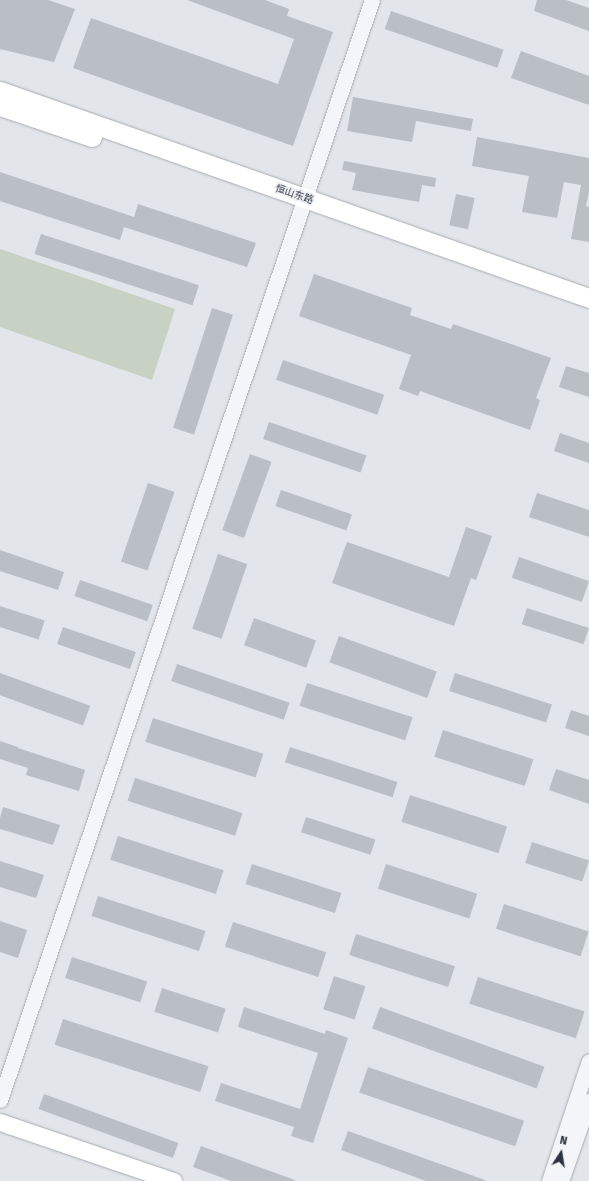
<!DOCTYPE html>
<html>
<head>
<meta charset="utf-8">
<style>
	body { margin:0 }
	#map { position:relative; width:589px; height:1181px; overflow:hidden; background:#e2e5e9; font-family:"Fira Sans","Noto Sans SC",sans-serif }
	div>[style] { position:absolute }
	.green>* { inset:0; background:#c7d2c4 }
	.building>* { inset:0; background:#babec5; transform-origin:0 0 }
	.roads { filter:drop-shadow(0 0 1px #a8acb3) drop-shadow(0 0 1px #a8acb3) }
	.tertiary>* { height:15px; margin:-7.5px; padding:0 7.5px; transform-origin:7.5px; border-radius:7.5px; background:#f4f5f8 }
	.secondary>* { height:17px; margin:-8.5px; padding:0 8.5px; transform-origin:8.5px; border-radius:8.5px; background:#fff }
	.primary>* { height:19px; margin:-9.5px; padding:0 9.5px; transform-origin:9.5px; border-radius:9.5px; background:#fff }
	span { translate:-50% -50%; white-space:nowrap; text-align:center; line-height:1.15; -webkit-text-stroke:3.5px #f2f3f7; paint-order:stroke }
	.street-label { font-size:10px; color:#2c3240 }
	.north { position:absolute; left:541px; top:1133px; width:40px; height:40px; -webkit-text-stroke:3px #f2f3f7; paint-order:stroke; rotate:12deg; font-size:11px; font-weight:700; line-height:16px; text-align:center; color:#2c3240 }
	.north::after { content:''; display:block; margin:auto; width:14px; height:18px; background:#2c3240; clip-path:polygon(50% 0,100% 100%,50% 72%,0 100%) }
</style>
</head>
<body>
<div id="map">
	<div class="green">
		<div style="clip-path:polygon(0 249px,175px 309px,152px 380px,0 327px)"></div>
	</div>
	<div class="building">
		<div style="clip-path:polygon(0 0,48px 0,75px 9px,54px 62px,0 49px)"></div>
		<div style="clip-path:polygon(187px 0,265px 0,289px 9px,287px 16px,333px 32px,293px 146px,73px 68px,91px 18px,278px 84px,294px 39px)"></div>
		<div style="clip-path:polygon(537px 0,566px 0,589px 8px,589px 31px,534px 11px)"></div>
		<div style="left:391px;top:11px;width:119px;height:19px;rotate:19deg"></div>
		<div style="clip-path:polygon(521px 51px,589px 76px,589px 105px,511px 78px)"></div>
		<div style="clip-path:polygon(353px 97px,473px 119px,471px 131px,416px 121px,412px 142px,347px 131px)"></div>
		<div style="clip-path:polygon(477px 137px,589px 158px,589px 192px,586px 206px,589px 207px,589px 242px,571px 239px,581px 185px,564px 182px,557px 218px,522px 212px,529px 176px,472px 166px)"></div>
		<div style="clip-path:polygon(344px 161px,436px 178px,435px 187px,422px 185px,419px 202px,352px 190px,356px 173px,342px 170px)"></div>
		<div style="clip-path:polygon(0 172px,134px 217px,138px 204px,256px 243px,247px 267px,124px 227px,120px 240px,0 201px)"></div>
		<div style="left:456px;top:194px;width:19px;height:32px;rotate:12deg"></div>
		<div style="left:41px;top:234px;width:166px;height:21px;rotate:18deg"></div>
		<div style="clip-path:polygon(314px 274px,412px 308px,410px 315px,451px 329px,453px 324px,551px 358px,536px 398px,540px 400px,530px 430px,420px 391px,418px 396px,399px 389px,411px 355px,299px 316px)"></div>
		<div style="left:212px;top:308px;width:22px;height:126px;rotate:18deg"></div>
		<div style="left:283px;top:360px;width:107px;height:21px;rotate:19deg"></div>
		<div style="clip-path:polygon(566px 366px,589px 373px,589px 397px,559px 387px)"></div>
		<div style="left:269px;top:422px;width:103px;height:18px;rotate:19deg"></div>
		<div style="clip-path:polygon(560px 433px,589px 443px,589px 463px,554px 451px)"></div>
		<div style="left:250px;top:454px;width:23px;height:81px;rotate:20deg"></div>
		<div style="left:148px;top:483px;width:28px;height:83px;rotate:19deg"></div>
		<div style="left:281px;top:490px;width:75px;height:17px;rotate:19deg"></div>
		<div style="clip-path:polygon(537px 493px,589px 510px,589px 537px,529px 517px)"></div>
		<div style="clip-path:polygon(466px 527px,492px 536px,476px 580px,471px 578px,454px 626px,332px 583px,347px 542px,449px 577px)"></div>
		<div style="clip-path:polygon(0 550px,64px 572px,58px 590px,0 571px)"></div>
		<div style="left:218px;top:554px;width:31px;height:79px;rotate:19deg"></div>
		<div style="left:519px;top:557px;width:74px;height:22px;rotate:19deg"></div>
		<div style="left:80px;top:580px;width:77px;height:17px;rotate:19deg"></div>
		<div style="left:0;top:606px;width:47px;height:20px;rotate:18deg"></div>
		<div style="left:527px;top:608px;width:65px;height:17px;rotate:18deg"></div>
		<div style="left:254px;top:618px;width:66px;height:29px;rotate:20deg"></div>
		<div style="left:63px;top:627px;width:77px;height:18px;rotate:19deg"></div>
		<div style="left:339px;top:636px;width:104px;height:28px;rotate:20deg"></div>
		<div style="left:177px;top:664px;width:119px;height:18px;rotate:19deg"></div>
		<div style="left:0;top:673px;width:96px;height:21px;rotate:20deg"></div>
		<div style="left:455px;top:673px;width:102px;height:19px;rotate:18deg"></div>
		<div style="left:307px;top:683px;width:111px;height:24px;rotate:18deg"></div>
		<div style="clip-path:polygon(571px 710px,589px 716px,589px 736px,565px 728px)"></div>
		<div style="left:153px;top:718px;width:116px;height:25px;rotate:18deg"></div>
		<div style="left:443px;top:730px;width:95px;height:28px;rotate:18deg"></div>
		<div style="clip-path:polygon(0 741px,18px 747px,18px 748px,85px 770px,79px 791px,26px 775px,28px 768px,0 759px)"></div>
		<div style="left:290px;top:747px;width:113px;height:16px;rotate:18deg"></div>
		<div style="clip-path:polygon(556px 769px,589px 780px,589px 804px,549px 790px)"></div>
		<div style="left:135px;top:778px;width:113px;height:24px;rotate:18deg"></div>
		<div style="left:410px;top:795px;width:102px;height:28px;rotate:18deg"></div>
		<div style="clip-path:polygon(3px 807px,60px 825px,53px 845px,0 829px,0 818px)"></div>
		<div style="left:306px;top:817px;width:73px;height:16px;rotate:18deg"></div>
		<div style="left:118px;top:836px;width:111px;height:25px;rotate:18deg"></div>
		<div style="left:532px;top:842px;width:60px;height:22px;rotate:18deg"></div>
		<div style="clip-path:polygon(0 861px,44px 875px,36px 898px,0 887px)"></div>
		<div style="left:252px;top:864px;width:94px;height:21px;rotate:18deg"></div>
		<div style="left:386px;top:864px;width:96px;height:26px;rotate:18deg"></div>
		<div style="left:98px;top:896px;width:113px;height:21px;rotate:18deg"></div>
		<div style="left:504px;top:904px;width:89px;height:26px;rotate:18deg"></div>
		<div style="clip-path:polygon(0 921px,27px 930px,18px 958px,0 952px)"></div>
		<div style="left:233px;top:922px;width:98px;height:26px;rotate:18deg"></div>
		<div style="left:356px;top:934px;width:104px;height:22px;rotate:18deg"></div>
		<div style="left:72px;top:957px;width:79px;height:22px;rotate:18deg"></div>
		<div style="left:334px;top:976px;width:33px;height:35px;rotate:18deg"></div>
		<div style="left:478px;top:977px;width:112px;height:28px;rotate:18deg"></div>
		<div style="left:162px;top:988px;width:67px;height:25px;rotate:18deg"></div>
		<div style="clip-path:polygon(244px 1007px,325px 1034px,326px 1030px,348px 1038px,313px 1143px,291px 1136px,294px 1127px,215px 1101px,221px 1083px,300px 1109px,318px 1053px,238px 1027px)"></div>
		<div style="left:380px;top:1007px;width:175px;height:23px;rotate:20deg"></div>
		<div style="left:63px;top:1019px;width:153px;height:27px;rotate:18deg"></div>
		<div style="left:368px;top:1067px;width:165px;height:27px;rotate:19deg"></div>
		<div style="left:44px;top:1094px;width:143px;height:16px;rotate:20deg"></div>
		<div style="clip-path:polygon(348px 1131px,485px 1180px,485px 1181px,426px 1181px,341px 1150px)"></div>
		<div style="clip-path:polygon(201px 1146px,295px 1180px,294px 1181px,231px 1181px,193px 1167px)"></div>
	</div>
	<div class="roads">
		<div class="tertiary">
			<div style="left:0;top:1100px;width:1161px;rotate:-71.32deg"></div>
			<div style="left:549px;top:1181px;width:126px;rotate:-71.6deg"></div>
			<div style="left:561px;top:1181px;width:85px;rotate:-70.7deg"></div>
		</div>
		<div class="secondary">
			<div style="left:0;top:1122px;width:183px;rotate:18.8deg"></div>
		</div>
		<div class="primary">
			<div style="left:0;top:91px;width:624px;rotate:19.36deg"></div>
			<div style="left:0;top:106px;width:97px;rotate:18.6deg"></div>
		</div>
	</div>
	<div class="street-label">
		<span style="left:294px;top:195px;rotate:19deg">恒山东路</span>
	</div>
	<div class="north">N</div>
</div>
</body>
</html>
